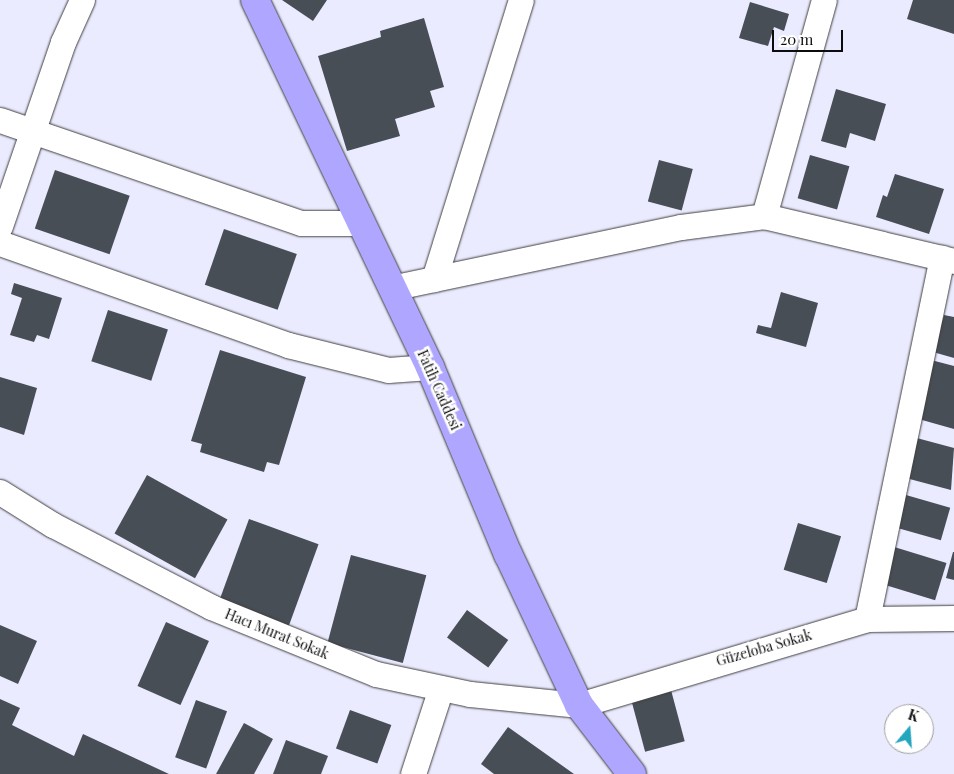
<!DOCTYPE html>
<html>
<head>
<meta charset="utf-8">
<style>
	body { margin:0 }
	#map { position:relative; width:954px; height:774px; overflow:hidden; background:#ebebff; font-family:"Playfair Display",serif }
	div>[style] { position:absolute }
	.building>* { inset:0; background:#484e55; transform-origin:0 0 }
	.roads { filter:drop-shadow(0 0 1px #3f3f3f) drop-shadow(0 0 1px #3f3f3f) }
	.street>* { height:25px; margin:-12.5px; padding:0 12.5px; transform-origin:12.5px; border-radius:12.5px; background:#fff }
	.secondary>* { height:28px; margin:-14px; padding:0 14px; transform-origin:14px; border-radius:14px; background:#aea6ff }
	span { translate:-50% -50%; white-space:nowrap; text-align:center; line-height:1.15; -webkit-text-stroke:5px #fff; paint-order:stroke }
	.street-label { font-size:14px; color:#0c0c0c }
	.north { position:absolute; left:884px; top:704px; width:50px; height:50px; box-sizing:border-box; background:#fff; border:1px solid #9e9e9e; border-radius:50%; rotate:18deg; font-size:14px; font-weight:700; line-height:20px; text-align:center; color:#0c0c0c }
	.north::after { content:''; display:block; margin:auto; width:18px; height:22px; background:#22a6be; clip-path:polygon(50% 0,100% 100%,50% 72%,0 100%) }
	.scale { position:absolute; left:772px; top:30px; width:71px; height:22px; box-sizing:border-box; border:2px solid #0c0c0c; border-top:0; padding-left:6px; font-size:15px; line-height:18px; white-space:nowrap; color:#0c0c0c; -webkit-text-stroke:4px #fff; paint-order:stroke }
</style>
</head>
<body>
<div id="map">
	<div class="building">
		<div style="clip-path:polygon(282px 0,327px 0,313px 21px)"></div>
		<div style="clip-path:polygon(913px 0,954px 0,954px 34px,907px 19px)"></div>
		<div style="clip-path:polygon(750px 2px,789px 14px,784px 31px,774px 27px,768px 46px,739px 38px)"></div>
		<div style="clip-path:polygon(424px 18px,444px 87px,430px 91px,435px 107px,395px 119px,400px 136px,347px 151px,318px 56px,381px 37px,380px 31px)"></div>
		<div style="clip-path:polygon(836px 89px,886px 104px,875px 141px,850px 133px,846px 148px,821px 141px)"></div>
		<div style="left:810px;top:155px;width:41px;height:45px;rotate:16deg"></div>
		<div style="left:659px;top:160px;width:35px;height:43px;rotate:15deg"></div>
		<div style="left:55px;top:170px;width:79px;height:62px;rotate:19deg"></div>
		<div style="clip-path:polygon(895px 174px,944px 189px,929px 234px,876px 217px,883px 195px,887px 197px)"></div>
		<div style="left:224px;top:229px;width:77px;height:59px;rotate:19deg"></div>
		<div style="clip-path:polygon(14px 283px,62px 298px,49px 339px,37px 335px,34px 342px,10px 335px,22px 298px,11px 294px)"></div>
		<div style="clip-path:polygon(781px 292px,818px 303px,806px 347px,756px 333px,758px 325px,771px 328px)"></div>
		<div style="left:108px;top:310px;width:63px;height:54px;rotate:18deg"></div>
		<div style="clip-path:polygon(944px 315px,954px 317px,954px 358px,933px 352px)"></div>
		<div style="clip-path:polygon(220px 350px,306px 377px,279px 465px,267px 462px,264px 472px,200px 452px,202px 444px,191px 441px)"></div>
		<div style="clip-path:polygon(931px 360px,954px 366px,954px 429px,915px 418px)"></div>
		<div style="clip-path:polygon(0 377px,37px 388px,24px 435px,0 427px)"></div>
		<div style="clip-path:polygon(913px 437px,954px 448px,951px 490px,902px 477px)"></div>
		<div style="left:147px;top:475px;width:92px;height:67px;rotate:29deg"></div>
		<div style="left:906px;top:495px;width:46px;height:34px;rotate:16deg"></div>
		<div style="left:249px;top:519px;width:74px;height:91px;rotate:20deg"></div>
		<div style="left:798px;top:523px;width:45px;height:49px;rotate:17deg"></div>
		<div style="left:891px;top:546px;width:58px;height:39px;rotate:17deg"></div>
		<div style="clip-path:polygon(953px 552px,954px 552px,954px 580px,946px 578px)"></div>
		<div style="left:351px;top:555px;width:78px;height:91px;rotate:15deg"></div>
		<div style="left:467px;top:610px;width:51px;height:34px;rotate:36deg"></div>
		<div style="left:166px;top:622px;width:47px;height:70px;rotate:24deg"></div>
		<div style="clip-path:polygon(0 625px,37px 641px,18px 684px,0 676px)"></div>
		<div style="left:671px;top:690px;width:53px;height:41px;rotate:75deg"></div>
		<div style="clip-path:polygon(0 699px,20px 708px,12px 725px,74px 756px,83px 734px,169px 774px,0 774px)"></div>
		<div style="left:196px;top:700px;width:33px;height:61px;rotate:20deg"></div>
		<div style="left:350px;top:710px;width:44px;height:41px;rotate:20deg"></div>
		<div style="clip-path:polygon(244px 723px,273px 739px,254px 774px,216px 774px)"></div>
		<div style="clip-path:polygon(508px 727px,574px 774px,494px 774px,481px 764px)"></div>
		<div style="clip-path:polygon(286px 740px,328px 756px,321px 774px,273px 774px)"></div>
	</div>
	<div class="roads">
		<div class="street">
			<div style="left:0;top:120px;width:318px;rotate:18.9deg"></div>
			<div style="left:301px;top:223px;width:58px"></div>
			<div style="left:764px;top:216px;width:224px;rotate:-74.5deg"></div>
			<div style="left:0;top:226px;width:194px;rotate:-71.1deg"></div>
			<div style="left:63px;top:42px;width:46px;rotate:-65.7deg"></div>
			<div style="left:0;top:243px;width:306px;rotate:19.5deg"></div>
			<div style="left:288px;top:345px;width:103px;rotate:14deg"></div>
			<div style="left:388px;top:370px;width:42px;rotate:-4.1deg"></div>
			<div style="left:434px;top:279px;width:292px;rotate:-72.7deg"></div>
			<div style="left:391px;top:288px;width:296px;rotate:-11.9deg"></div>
			<div style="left:681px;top:227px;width:84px;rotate:-7.5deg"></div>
			<div style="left:764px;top:216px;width:195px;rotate:13.3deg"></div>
			<div style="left:0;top:492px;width:62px;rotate:31.9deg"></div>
			<div style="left:53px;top:525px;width:178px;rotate:27.4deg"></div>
			<div style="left:211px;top:607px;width:178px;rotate:22.1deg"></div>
			<div style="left:376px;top:674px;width:96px;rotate:12deg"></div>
			<div style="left:470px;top:694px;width:110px;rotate:5.8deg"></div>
			<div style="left:579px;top:705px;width:301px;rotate:-16.6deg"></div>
			<div style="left:867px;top:619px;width:87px;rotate:-0.7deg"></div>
			<div style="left:867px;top:619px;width:369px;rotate:-78.3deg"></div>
			<div style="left:413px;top:774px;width:90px;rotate:-72deg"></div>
		</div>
		<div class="secondary">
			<div style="left:255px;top:0;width:407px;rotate:64.5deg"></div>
			<div style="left:430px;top:367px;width:203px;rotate:67.4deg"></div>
			<div style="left:508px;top:554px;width:167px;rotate:64.8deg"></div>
			<div style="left:579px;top:705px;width:87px;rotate:52.5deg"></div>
		</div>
	</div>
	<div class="street-label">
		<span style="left:439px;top:390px;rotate:66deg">Fatih Caddesi</span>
		<span style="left:277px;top:634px;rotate:22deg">Hacı Murat Sokak</span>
		<span style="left:764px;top:648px;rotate:-16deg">Güzeloba Sokak</span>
	</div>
	<div class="north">K</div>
	<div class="scale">20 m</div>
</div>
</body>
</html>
